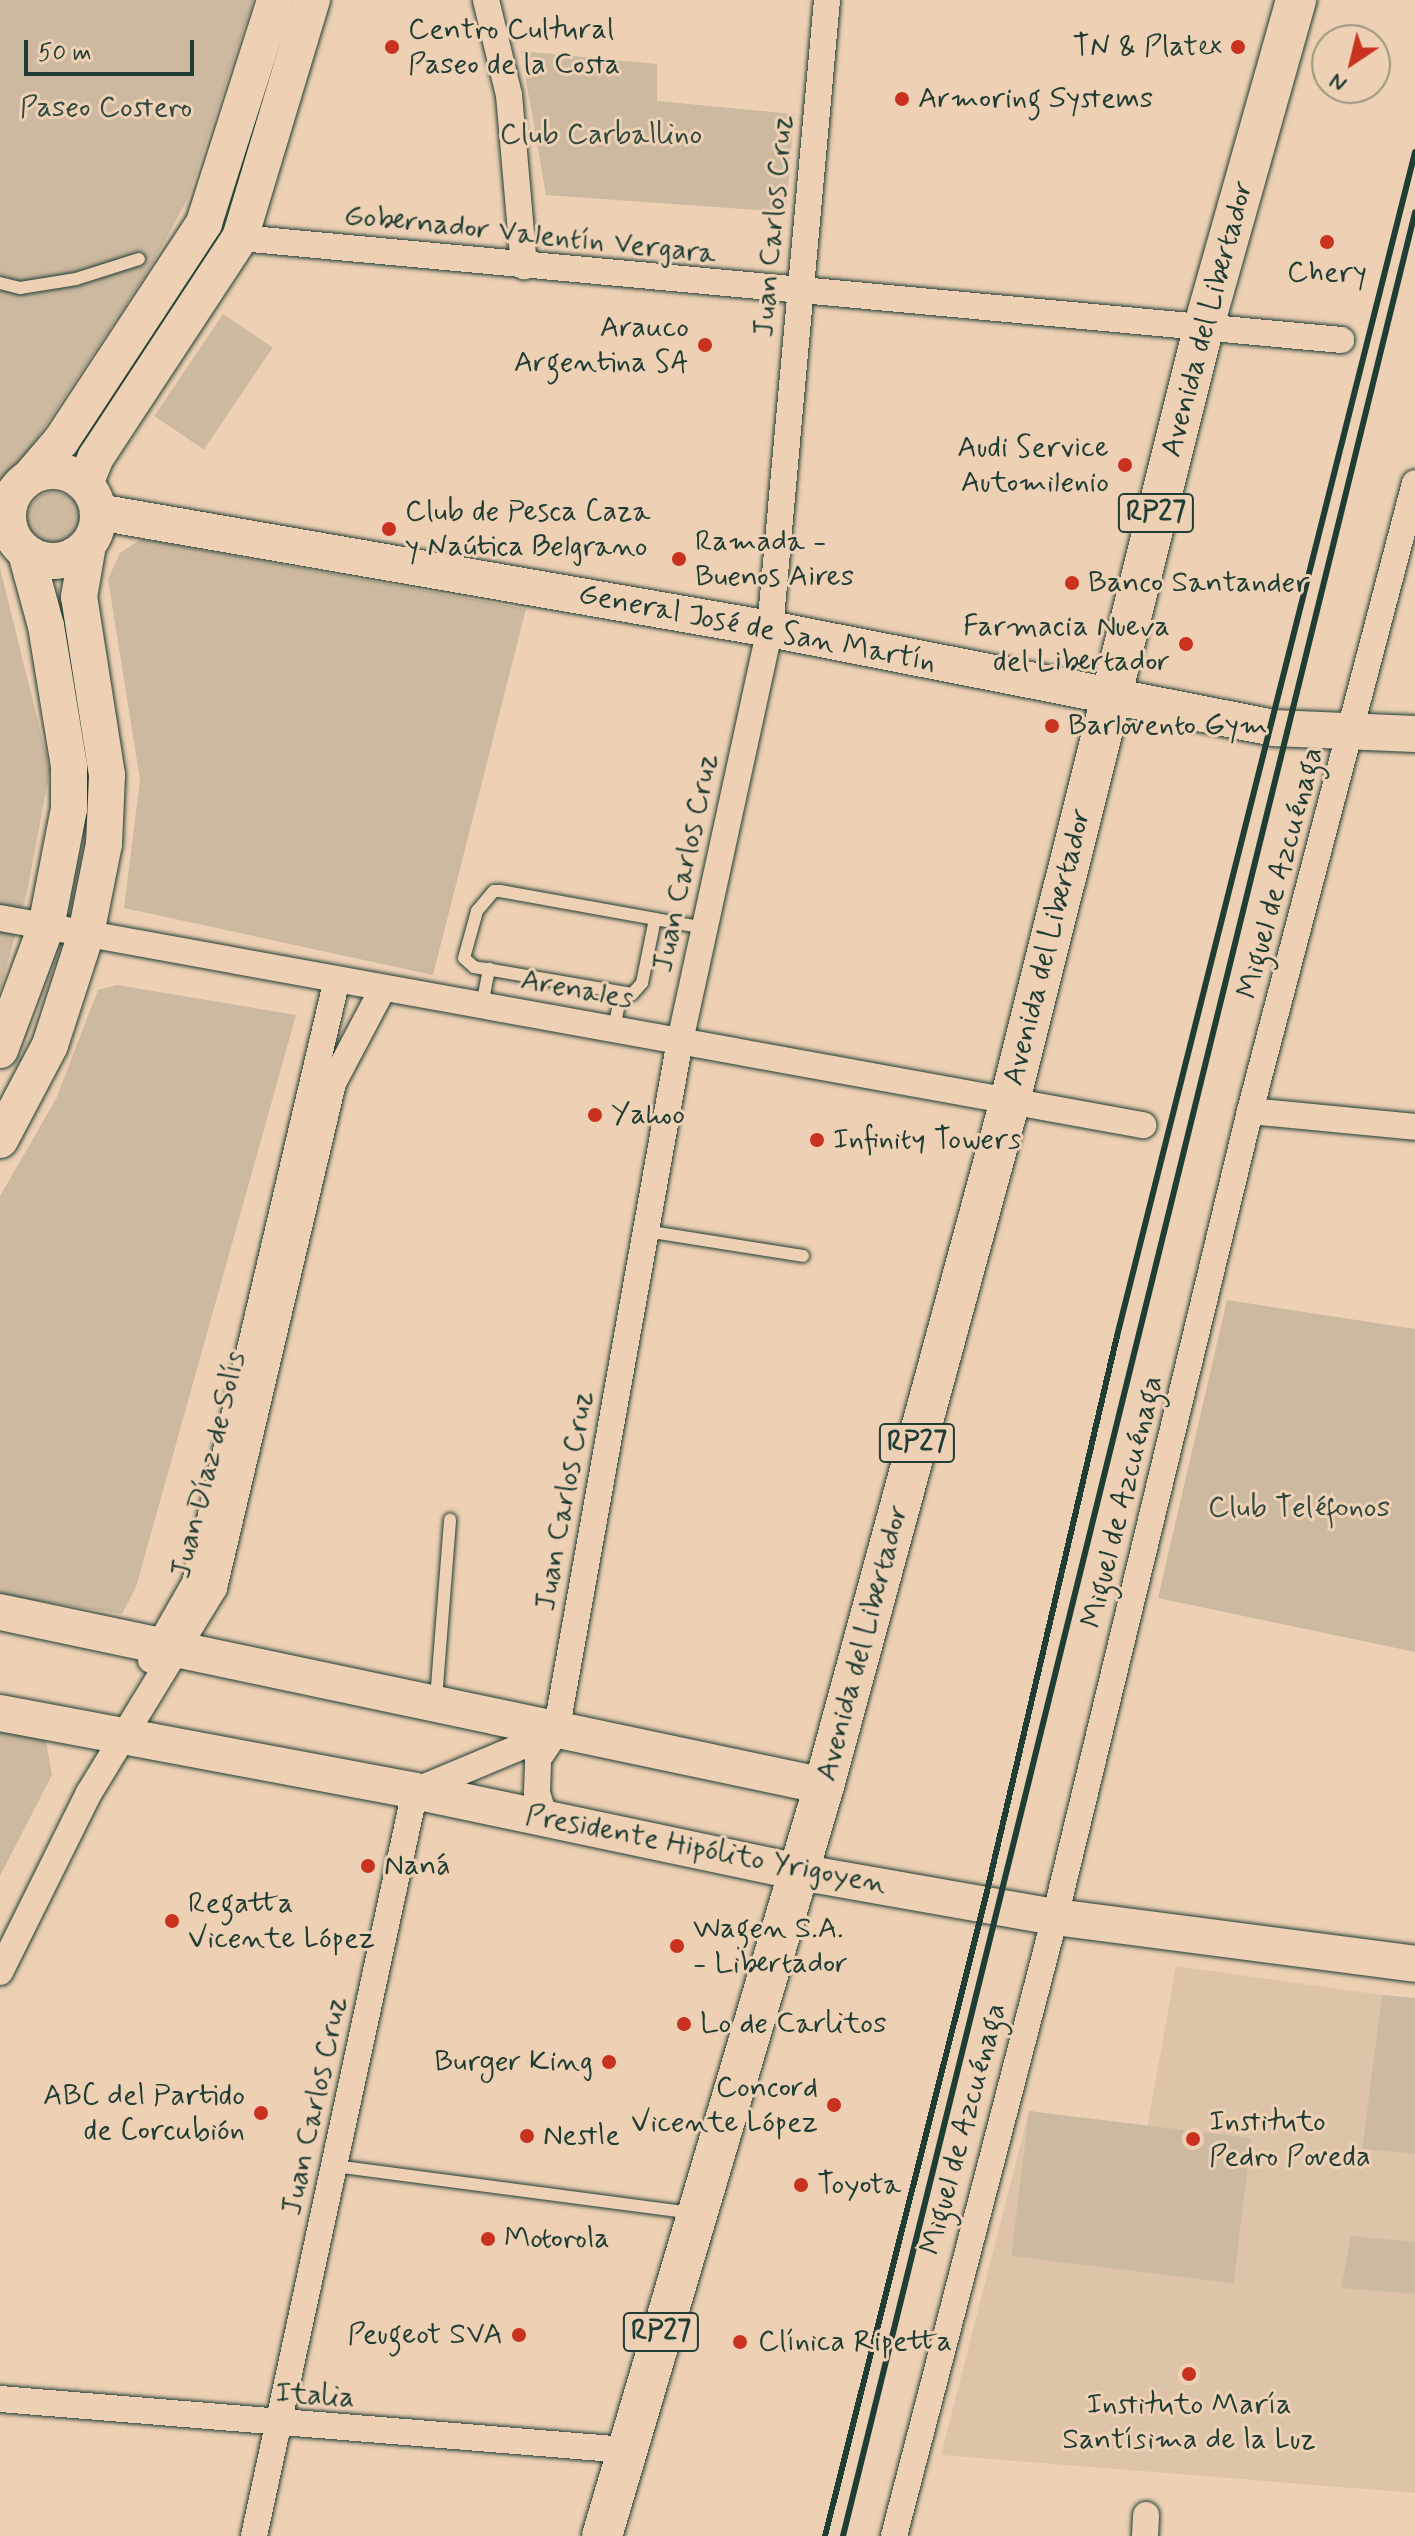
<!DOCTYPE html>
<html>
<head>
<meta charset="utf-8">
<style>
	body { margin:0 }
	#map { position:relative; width:1415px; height:2536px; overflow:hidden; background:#eed1b4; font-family:Mynerve,sans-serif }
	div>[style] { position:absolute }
	.built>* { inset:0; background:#ddc4a9 }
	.green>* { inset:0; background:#ccb99f; transform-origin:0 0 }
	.round { border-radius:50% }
	.roads { filter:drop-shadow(0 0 2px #1f3d34) drop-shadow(0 0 2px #1f3d34) }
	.lane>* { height:12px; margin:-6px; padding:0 6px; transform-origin:6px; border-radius:6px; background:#eed1b4 }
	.street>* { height:26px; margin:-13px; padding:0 13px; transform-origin:13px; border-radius:13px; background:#eed1b4 }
	.secondary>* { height:36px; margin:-18px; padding:0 18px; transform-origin:18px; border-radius:18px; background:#eed1b4 }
	.secondary>.ring { margin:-18px; padding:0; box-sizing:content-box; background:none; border:36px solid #eed1b4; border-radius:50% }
	.primary>* { height:40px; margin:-20px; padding:0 20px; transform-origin:20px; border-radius:20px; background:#eed1b4 }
	.rail>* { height:6px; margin:-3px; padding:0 3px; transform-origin:3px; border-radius:3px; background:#1f3d34 }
	.dots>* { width:22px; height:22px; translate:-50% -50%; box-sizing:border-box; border:4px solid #eed1b4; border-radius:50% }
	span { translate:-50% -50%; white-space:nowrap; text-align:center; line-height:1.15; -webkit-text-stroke:6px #eed1b4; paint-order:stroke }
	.shield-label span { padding:2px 6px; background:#eed1b4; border:2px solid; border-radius:6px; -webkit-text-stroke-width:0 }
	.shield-label { font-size:28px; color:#1f3d34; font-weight:700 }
	.poi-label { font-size:30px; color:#1f3d34 }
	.left { translate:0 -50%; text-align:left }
	.right { translate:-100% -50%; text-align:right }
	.park-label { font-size:30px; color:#30493f }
	.street-label { font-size:30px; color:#1f3d34 }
	.north { position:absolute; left:1311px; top:24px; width:80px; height:80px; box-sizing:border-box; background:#eed1b4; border:2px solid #9b9681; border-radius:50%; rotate:215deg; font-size:22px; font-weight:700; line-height:32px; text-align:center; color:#1f3d34 }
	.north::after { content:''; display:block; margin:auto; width:28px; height:36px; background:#c8321e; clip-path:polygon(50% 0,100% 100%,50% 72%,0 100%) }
	.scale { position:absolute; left:24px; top:40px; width:170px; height:36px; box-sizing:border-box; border:4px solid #1f3d34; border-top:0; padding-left:10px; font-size:24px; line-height:28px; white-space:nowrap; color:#1f3d34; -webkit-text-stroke:6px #eed1b4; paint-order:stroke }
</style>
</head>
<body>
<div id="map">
	<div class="built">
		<div style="clip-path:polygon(1176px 1966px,1382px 1995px,1362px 2149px,1415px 2154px,1415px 2493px,941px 2455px,1029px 2111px,1147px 2129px)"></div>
	</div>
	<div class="green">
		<div style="clip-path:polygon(0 0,253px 0,188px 198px,153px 263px,23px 460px,0 487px)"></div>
		<div style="clip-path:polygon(521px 51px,657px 64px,657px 101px,794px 114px,786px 212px,546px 195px)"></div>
		<div style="left:223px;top:314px;width:60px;height:123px;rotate:34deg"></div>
		<div class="round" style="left:27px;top:492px;width:54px;height:54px"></div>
		<div style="clip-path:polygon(141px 539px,526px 609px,433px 975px,124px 908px,140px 780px,108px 579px,120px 553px)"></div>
		<div style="clip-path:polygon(0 568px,50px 770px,27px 892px,0 991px)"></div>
		<div style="clip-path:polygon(117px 985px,296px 1015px,136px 1587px,122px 1614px,0 1595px,0 1196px,56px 1099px,98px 990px)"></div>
		<div style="clip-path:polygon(1227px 1300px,1415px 1329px,1415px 1652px,1158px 1598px)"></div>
		<div style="clip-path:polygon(0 1730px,45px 1736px,52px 1775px,0 1876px)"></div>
		<div style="clip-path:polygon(1382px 1995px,1415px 1998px,1415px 2154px,1362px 2149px)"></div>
		<div style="left:1029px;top:2111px;width:224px;height:146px;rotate:7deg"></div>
		<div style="clip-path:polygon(1351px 2236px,1415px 2242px,1415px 2294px,1341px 2288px)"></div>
	</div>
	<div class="roads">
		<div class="lane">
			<div style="left:0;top:283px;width:21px;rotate:14deg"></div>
			<div style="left:20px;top:288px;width:57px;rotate:-9.1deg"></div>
			<div style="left:76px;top:279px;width:66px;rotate:-17.6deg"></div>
			<div style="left:655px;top:919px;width:65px;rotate:101.5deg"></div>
			<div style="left:642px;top:983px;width:15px;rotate:132deg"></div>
			<div style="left:632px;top:994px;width:160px;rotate:-170.3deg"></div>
			<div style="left:474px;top:967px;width:13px;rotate:-138deg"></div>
			<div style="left:464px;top:958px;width:49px;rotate:-74.5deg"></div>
			<div style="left:477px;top:911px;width:26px;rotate:-50deg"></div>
			<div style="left:494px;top:891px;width:6px"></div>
			<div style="left:500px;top:891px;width:158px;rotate:10.2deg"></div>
			<div style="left:655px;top:919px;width:22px;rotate:10deg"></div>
			<div style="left:677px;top:923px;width:28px;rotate:10deg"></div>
			<div style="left:482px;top:1005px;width:37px;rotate:-79deg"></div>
			<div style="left:614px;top:1029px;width:37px;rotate:-79deg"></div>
			<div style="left:646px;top:1231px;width:159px;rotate:9deg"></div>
			<div style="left:436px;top:1699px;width:180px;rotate:-85.5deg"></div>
			<div style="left:335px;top:2166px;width:361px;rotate:7.5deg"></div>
		</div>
		<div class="street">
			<div style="left:486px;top:0;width:98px;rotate:76.4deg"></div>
			<div style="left:509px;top:95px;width:172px;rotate:85deg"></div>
			<div style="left:240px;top:238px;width:1106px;rotate:5.29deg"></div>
			<div style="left:0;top:522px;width:8px;rotate:-7deg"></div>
			<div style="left:0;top:918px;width:1162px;rotate:10.27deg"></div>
			<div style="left:1250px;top:1111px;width:166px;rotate:5.5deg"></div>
			<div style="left:151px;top:1660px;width:89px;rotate:-60.3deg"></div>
			<div style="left:195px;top:1583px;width:620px;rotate:-76.77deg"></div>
			<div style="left:545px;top:1819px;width:28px;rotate:-107deg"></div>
			<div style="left:537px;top:1792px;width:33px;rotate:-88deg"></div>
			<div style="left:538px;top:1759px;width:32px;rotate:-56deg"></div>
			<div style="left:556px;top:1732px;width:702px;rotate:-79.83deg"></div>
			<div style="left:680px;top:1041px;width:422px;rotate:-77.7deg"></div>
			<div style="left:770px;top:629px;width:632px;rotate:-84.82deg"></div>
			<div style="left:0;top:1972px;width:200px;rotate:-63.6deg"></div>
			<div style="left:89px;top:1793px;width:240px;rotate:-58.6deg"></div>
			<div style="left:214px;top:1588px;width:519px;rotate:-76.74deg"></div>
			<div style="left:333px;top:1083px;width:107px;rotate:-62.2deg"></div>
			<div style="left:0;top:2399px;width:627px;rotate:4.66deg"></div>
			<div style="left:254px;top:2536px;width:762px;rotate:-77.81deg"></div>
			<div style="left:415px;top:1791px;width:153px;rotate:-22.7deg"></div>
			<div style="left:894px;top:2536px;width:640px;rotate:-75.42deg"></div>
			<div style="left:1055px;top:1917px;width:829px;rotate:-76.4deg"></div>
			<div style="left:1250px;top:1111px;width:649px;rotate:-75.28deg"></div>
			<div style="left:1145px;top:2536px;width:21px;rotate:-87deg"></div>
		</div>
		<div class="secondary">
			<div class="ring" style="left:8px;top:471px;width:54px;height:54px"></div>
			<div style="left:30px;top:477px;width:48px;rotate:-49.3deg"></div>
			<div style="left:61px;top:441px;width:261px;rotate:-56.7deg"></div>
			<div style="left:204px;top:223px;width:234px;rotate:-72.3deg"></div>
			<div style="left:85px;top:484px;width:29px;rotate:-68deg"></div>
			<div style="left:96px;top:457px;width:262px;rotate:-56.7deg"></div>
			<div style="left:240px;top:238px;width:249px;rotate:-73.2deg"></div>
			<div style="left:98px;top:512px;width:682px;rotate:9.88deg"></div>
			<div style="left:770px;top:629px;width:514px;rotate:11.11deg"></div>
			<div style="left:1274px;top:728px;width:141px;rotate:2.4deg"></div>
			<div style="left:0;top:1050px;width:131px;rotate:-69.5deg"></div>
			<div style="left:46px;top:927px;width:120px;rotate:-79deg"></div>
			<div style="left:69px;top:809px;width:43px;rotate:-90deg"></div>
			<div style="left:69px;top:766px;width:142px;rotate:-99.3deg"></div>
			<div style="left:46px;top:626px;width:76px;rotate:-105.3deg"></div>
			<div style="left:0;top:1140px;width:107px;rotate:-62.2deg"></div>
			<div style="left:50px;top:1045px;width:117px;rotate:-72deg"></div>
			<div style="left:86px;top:934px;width:92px;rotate:-78.7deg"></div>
			<div style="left:104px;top:844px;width:69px;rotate:-87.5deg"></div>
			<div style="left:107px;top:775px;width:180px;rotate:-98.9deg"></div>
			<div style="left:79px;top:597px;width:53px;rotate:-80.2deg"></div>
			<div style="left:0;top:1612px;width:842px;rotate:11.92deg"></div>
			<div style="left:0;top:1713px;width:422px;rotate:10.6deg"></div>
			<div style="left:415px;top:1791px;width:392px;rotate:11.9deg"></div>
			<div style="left:799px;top:1872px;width:260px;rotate:10deg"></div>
			<div style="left:1055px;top:1917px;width:363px;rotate:7.4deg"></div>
		</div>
		<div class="primary">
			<div style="left:602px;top:2536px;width:782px;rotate:-73.51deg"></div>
			<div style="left:824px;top:1786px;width:710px;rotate:-74.81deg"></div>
			<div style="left:1010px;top:1101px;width:796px;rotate:-75.96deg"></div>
			<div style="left:1203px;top:329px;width:342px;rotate:-74.2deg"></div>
		</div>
	</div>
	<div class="rail">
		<div style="left:825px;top:2536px;width:652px;rotate:-75.88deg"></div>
		<div style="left:984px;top:1904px;width:583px;rotate:-76.82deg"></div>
		<div style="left:1117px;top:1336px;width:1221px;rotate:-75.87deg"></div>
		<div style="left:843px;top:2536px;width:2393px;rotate:-76.17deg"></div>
	</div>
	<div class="dots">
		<div style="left:392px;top:47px;background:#c8321e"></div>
		<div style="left:1238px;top:47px;background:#c8321e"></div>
		<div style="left:902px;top:99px;background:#c8321e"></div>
		<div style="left:1327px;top:242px;background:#c8321e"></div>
		<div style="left:705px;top:345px;background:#c8321e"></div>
		<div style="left:1125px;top:465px;background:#c8321e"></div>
		<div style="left:389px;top:529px;background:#c8321e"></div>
		<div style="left:679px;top:559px;background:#c8321e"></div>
		<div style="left:1072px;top:583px;background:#c8321e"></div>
		<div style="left:1186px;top:644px;background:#c8321e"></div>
		<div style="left:1052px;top:726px;background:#c8321e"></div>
		<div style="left:595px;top:1115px;background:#c8321e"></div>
		<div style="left:817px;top:1140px;background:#c8321e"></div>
		<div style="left:368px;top:1866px;background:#c8321e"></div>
		<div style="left:172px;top:1921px;background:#c8321e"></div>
		<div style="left:677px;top:1946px;background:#c8321e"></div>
		<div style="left:684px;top:2024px;background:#c8321e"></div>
		<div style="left:609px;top:2062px;background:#c8321e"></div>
		<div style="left:834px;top:2105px;background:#c8321e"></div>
		<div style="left:261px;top:2113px;background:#c8321e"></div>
		<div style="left:527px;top:2136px;background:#c8321e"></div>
		<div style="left:1193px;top:2139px;background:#c8321e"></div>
		<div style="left:801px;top:2185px;background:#c8321e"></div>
		<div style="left:488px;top:2239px;background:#c8321e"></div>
		<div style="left:519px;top:2335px;background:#c8321e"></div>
		<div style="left:740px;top:2342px;background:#c8321e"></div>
		<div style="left:1189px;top:2374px;background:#c8321e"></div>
	</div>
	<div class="shield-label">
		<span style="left:1156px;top:513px">RP27</span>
		<span style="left:917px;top:1443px">RP27</span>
		<span style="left:661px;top:2332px">RP27</span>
	</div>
	<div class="poi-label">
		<span class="left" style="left:408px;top:47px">Centro Cultural<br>Paseo de la Costa</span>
		<span class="right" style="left:1222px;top:47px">TN &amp; Platex</span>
		<span class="left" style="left:918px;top:99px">Armoring Systems</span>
		<span style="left:1327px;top:273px">Chery</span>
		<span class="right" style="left:689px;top:345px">Arauco<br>Argentina SA</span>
		<span class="right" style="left:1109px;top:465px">Audi Service<br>Automilenio</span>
		<span class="left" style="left:405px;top:529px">Club de Pesca Caza<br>y Naútica Belgrano</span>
		<span class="left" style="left:695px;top:559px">Ramada -<br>Buenos Aires</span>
		<span class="left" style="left:1088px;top:583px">Banco Santander</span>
		<span class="right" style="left:1170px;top:644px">Farmacia Nueva<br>del Libertador</span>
		<span class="left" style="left:1068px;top:726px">Barlovento Gym</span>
		<span class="left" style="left:611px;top:1115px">Yahoo</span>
		<span class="left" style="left:833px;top:1140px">Infinity Towers</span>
		<span class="left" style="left:384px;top:1866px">Naná</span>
		<span class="left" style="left:188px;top:1921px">Regatta<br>Vicente López</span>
		<span class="left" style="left:693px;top:1946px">Wagen S.A.<br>- Libertador</span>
		<span class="left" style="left:700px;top:2024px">Lo de Carlitos</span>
		<span class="right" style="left:593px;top:2062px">Burger King</span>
		<span class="right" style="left:818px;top:2105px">Concord<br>Vicente López</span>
		<span class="right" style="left:245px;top:2113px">ABC del Partido<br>de Corcubión</span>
		<span class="left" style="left:1209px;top:2139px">Instituto<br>Pedro Poveda</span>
		<span class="left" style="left:543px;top:2136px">Nestle</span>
		<span class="left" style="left:817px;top:2185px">Toyota</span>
		<span class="left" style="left:504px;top:2239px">Motorola</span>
		<span class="right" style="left:503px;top:2335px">Peugeot SVA</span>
		<span class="left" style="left:758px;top:2342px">Clínica Ripetta</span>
		<span style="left:1189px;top:2422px">Instituto María<br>Santísima de la Luz</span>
	</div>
	<div class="park-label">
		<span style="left:106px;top:108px">Paseo Costero</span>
		<span style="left:601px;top:135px">Club Carballino</span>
		<span style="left:1299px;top:1508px">Club Teléfonos</span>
	</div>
	<div class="street-label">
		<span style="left:774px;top:226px;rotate:-85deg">Juan Carlos Cruz</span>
		<span style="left:530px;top:235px;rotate:6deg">Gobernador Valentín Vergara</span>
		<span style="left:1208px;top:319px;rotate:-75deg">Avenida del Libertador</span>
		<span style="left:757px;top:629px;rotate:11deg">General José de San Martín</span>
		<span style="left:686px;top:863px;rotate:-78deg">Juan Carlos Cruz</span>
		<span style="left:1281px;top:873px;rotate:-75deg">Miguel de Azcuénaga</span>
		<span style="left:1048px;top:947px;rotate:-76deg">Avenida del Libertador</span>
		<span style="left:577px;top:990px;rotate:10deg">Arenales</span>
		<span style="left:209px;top:1465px;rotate:-76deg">Juan Díaz de Solís</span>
		<span style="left:565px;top:1501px;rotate:-80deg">Juan Carlos Cruz</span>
		<span style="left:1123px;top:1502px;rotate:-76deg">Miguel de Azcuénaga</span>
		<span style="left:863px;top:1643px;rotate:-75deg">Avenida del Libertador</span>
		<span style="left:706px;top:1850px;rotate:11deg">Presidente Hipólito Yrigoyen</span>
		<span style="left:315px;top:2106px;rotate:-78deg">Juan Carlos Cruz</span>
		<span style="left:964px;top:2129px;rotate:-75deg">Miguel de Azcuénaga</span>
		<span style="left:315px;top:2396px;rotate:4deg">Italia</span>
	</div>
	<div class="north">N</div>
	<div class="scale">50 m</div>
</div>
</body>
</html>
